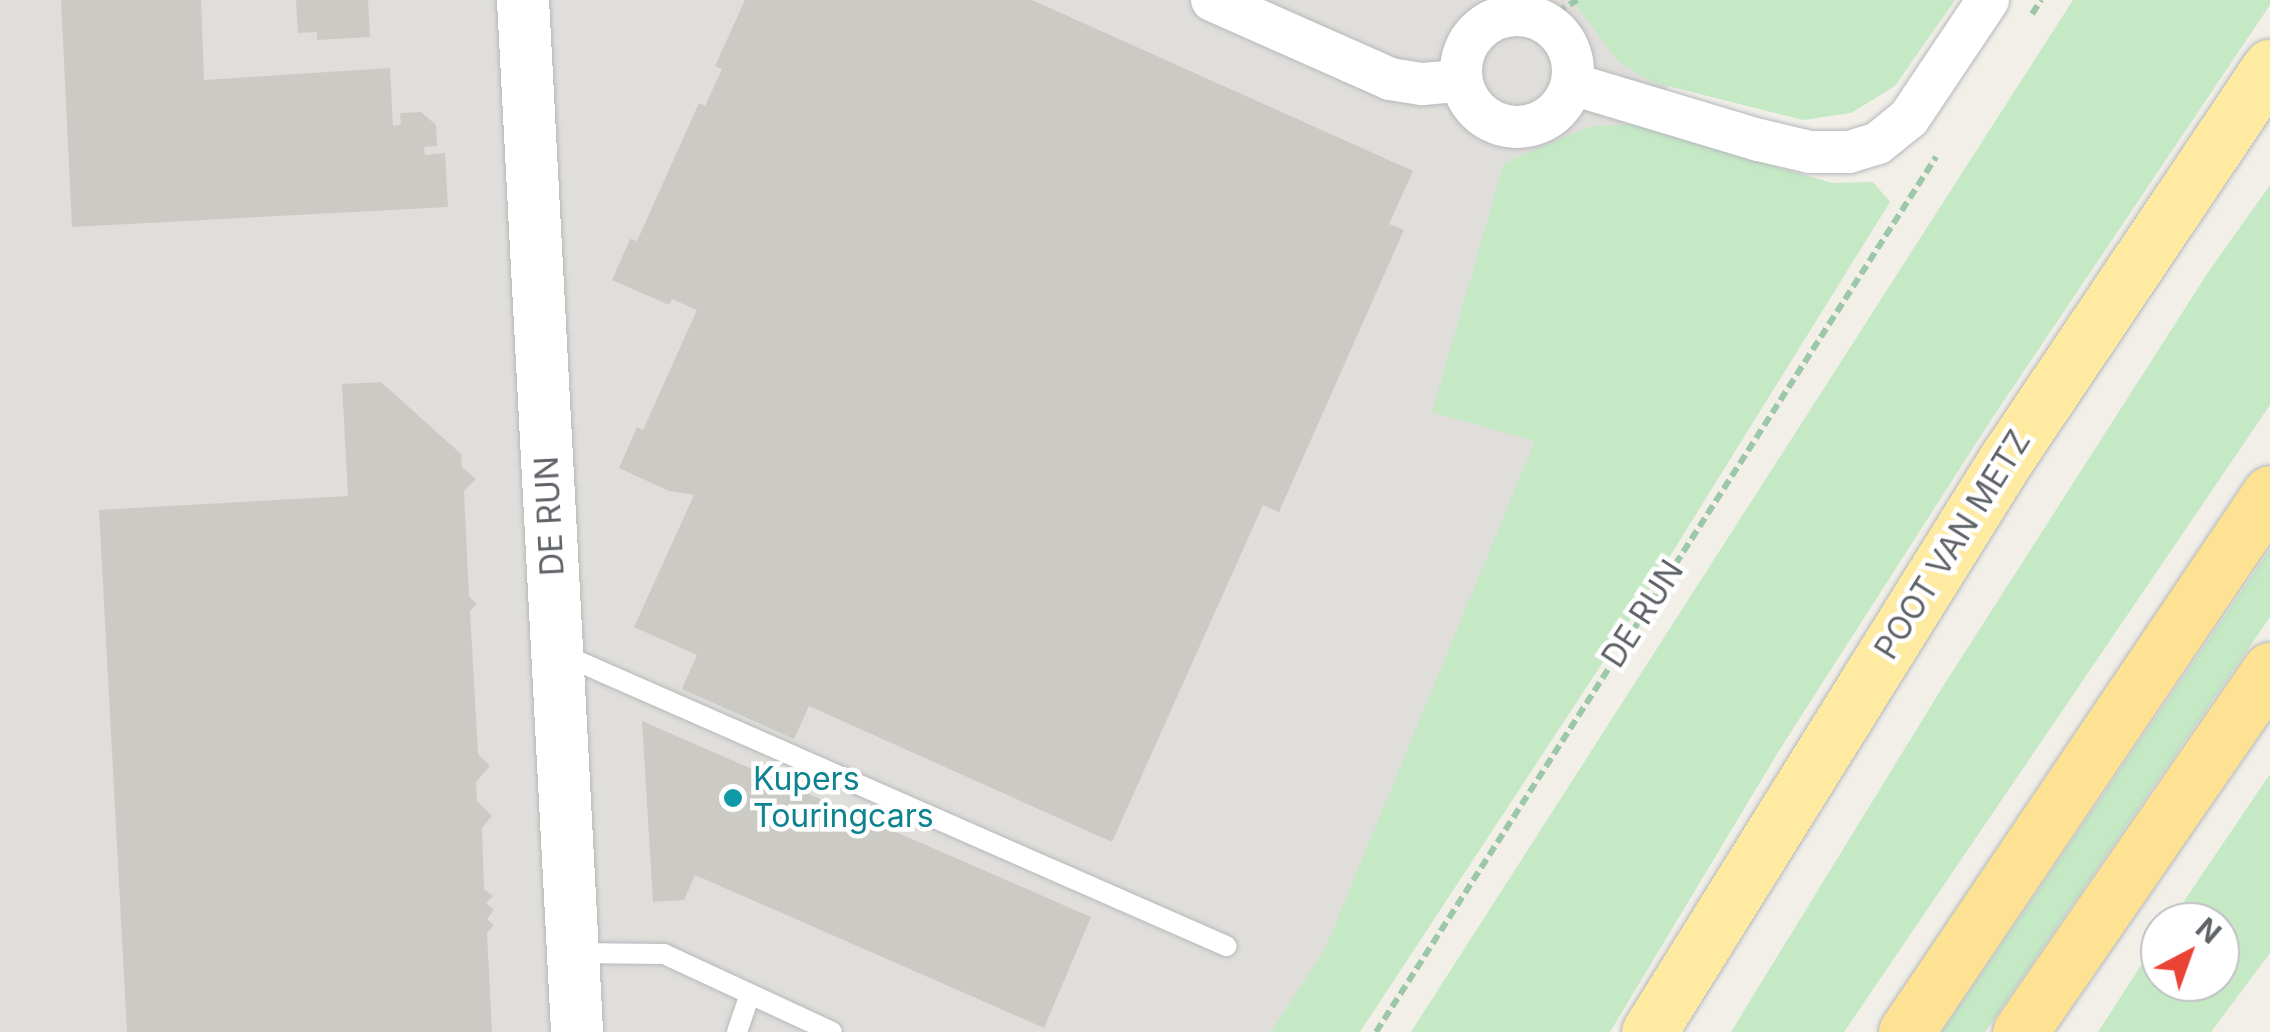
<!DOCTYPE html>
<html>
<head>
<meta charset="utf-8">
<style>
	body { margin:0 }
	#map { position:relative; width:2270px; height:1032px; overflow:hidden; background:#f1efe8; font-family:Inter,sans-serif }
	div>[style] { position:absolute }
	.industrial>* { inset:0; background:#e0deda }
	.green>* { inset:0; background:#c5e8c5 }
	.building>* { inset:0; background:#cccac5 }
	.path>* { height:6px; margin-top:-3px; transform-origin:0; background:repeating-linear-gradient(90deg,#9cc7a9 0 10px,transparent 0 15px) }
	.roads { filter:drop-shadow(0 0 2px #b5b8bc) drop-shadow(0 0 2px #b5b8bc) }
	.service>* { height:20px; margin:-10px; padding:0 10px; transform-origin:10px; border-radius:10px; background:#fff }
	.minor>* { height:42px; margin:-21px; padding:0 21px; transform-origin:21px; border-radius:21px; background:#fff }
	.minor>.ring { margin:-21px; padding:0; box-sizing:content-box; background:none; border:42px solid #fff; border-radius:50% }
	.tertiary>* { height:52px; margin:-26px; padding:0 26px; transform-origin:26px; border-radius:26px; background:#fff }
	.trunk>* { height:55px; margin:-27.5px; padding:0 27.5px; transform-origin:27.5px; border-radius:27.5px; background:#feeaa1 }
	.motorway>* { height:55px; margin:-27.5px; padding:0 27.5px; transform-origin:27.5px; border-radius:27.5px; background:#fde293 }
	.dots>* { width:28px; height:28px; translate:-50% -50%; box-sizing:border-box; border:5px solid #fff; border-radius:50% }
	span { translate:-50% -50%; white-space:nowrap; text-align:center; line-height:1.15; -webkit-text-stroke:9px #fff; paint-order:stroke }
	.street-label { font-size:32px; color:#5f6368 }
	.culture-label { font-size:32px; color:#0d838f }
	.left { translate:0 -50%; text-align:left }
	.north { position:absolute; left:2140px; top:902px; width:100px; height:100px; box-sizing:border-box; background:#fff; border:2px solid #bfc1c3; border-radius:50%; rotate:41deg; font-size:28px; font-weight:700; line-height:40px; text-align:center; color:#5f6368 }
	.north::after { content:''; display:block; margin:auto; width:35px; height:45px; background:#ea4335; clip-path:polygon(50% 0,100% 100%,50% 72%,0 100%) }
</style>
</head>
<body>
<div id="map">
	<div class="industrial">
		<div style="clip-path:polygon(0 0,1691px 0,1656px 131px,1621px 601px,1336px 1032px,0 1032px)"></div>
	</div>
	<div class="green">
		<div style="clip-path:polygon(1572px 0,1955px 0,1895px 86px,1851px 113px,1803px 120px,1652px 82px,1619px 62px)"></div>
		<div style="clip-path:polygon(2073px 0,2270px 0,2270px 5px,1991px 420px,1780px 749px,1610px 1032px,1411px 1032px)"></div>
		<div style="clip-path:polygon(1630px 124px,1832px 183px,1873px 182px,1890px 202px,1624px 630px,1360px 1032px,1271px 1032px,1325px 949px,1535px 441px,1432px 412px,1504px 163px,1589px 127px)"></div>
		<div style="clip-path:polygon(2270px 185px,2270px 405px,1844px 1032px,1731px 1032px,1942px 688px,2207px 274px)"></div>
		<div style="clip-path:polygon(2270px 549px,2270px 617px,1985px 1032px,1942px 1032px)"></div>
		<div style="clip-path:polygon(2270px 774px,2270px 953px,2211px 1032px,2098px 1032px,2160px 936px,2160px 982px,2220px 982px,2220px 922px,2170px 922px)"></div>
	</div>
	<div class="building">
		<div style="clip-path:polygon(61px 0,201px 0,204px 80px,390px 68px,393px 126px,401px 125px,400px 113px,421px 112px,436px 125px,437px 146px,424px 147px,425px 155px,445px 153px,448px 207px,72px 227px)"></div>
		<div style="clip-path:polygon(296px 0,368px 0,370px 37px,317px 40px,317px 32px,298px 33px)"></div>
		<div style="clip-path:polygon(745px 0,1032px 0,1413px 171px,1389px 224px,1404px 230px,1279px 512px,1263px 505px,1112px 842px,809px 706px,794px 739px,682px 689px,697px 655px,634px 627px,694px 495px,669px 491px,619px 468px,637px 427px,643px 430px,697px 310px,672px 299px,669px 305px,612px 280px,630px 239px,637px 241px,699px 103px,705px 106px,722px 69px,715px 66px)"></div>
		<div style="clip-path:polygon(381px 382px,461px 454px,462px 467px,476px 479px,464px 491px,469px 597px,477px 604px,470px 611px,478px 754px,490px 766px,476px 782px,477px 801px,492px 816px,482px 828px,484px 889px,493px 896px,486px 903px,494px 910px,487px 919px,494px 925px,487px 933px,492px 1032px,127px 1032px,99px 510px,348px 496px,342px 384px)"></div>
		<div style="clip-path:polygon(642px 721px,1091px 917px,1044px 1028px,695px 875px,684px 900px,653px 902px)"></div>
	</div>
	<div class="path">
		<div style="left:2032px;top:14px;width:17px;rotate:-57deg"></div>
		<div style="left:1544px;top:20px;width:39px;rotate:-31deg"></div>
		<div style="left:1376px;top:1032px;width:1039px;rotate:-57.38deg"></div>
	</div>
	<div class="roads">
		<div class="service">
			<div style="left:559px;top:653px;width:729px;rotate:23.71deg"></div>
			<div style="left:574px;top:953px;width:90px;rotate:0.6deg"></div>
			<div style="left:664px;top:954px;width:185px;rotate:24.9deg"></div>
			<div style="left:737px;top:1032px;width:40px;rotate:-71.1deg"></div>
		</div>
		<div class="minor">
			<div style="left:1212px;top:0;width:195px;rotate:23.9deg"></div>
			<div style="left:1390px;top:79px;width:33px;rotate:9deg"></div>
			<div style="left:1423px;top:84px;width:38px;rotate:-5deg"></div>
			<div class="ring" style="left:1461px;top:15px;width:70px;height:70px"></div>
			<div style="left:1572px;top:84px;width:195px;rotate:16.7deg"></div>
			<div style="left:1759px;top:140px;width:52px;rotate:13.2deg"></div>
			<div style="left:1810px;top:152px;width:39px"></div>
			<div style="left:1849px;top:152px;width:30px;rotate:-17deg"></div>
			<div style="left:1878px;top:143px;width:40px;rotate:-39deg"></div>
			<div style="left:1909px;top:118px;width:142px;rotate:-56.2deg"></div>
		</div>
		<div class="tertiary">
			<div style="left:523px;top:0;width:1033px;rotate:87deg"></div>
		</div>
		<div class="trunk">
			<div style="left:1649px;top:1032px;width:673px;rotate:-58.06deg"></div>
			<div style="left:2005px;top:461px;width:475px;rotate:-56.1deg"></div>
		</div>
		<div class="motorway">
			<div style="left:1906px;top:1032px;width:650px;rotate:-55.97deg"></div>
			<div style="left:2020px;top:1032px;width:440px;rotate:-55.4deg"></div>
		</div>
	</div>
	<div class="dots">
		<div style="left:733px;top:798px;background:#0f9aa8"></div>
	</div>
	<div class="street-label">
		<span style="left:550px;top:516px;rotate:-93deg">DE RUN</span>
		<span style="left:1953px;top:545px;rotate:-58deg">POOT VAN METZ</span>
		<span style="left:1643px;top:614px;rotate:-57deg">DE RUN</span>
	</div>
	<div class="culture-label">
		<span class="left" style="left:753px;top:798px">Kupers<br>Touringcars</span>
	</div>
	<div class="north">N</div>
</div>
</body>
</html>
